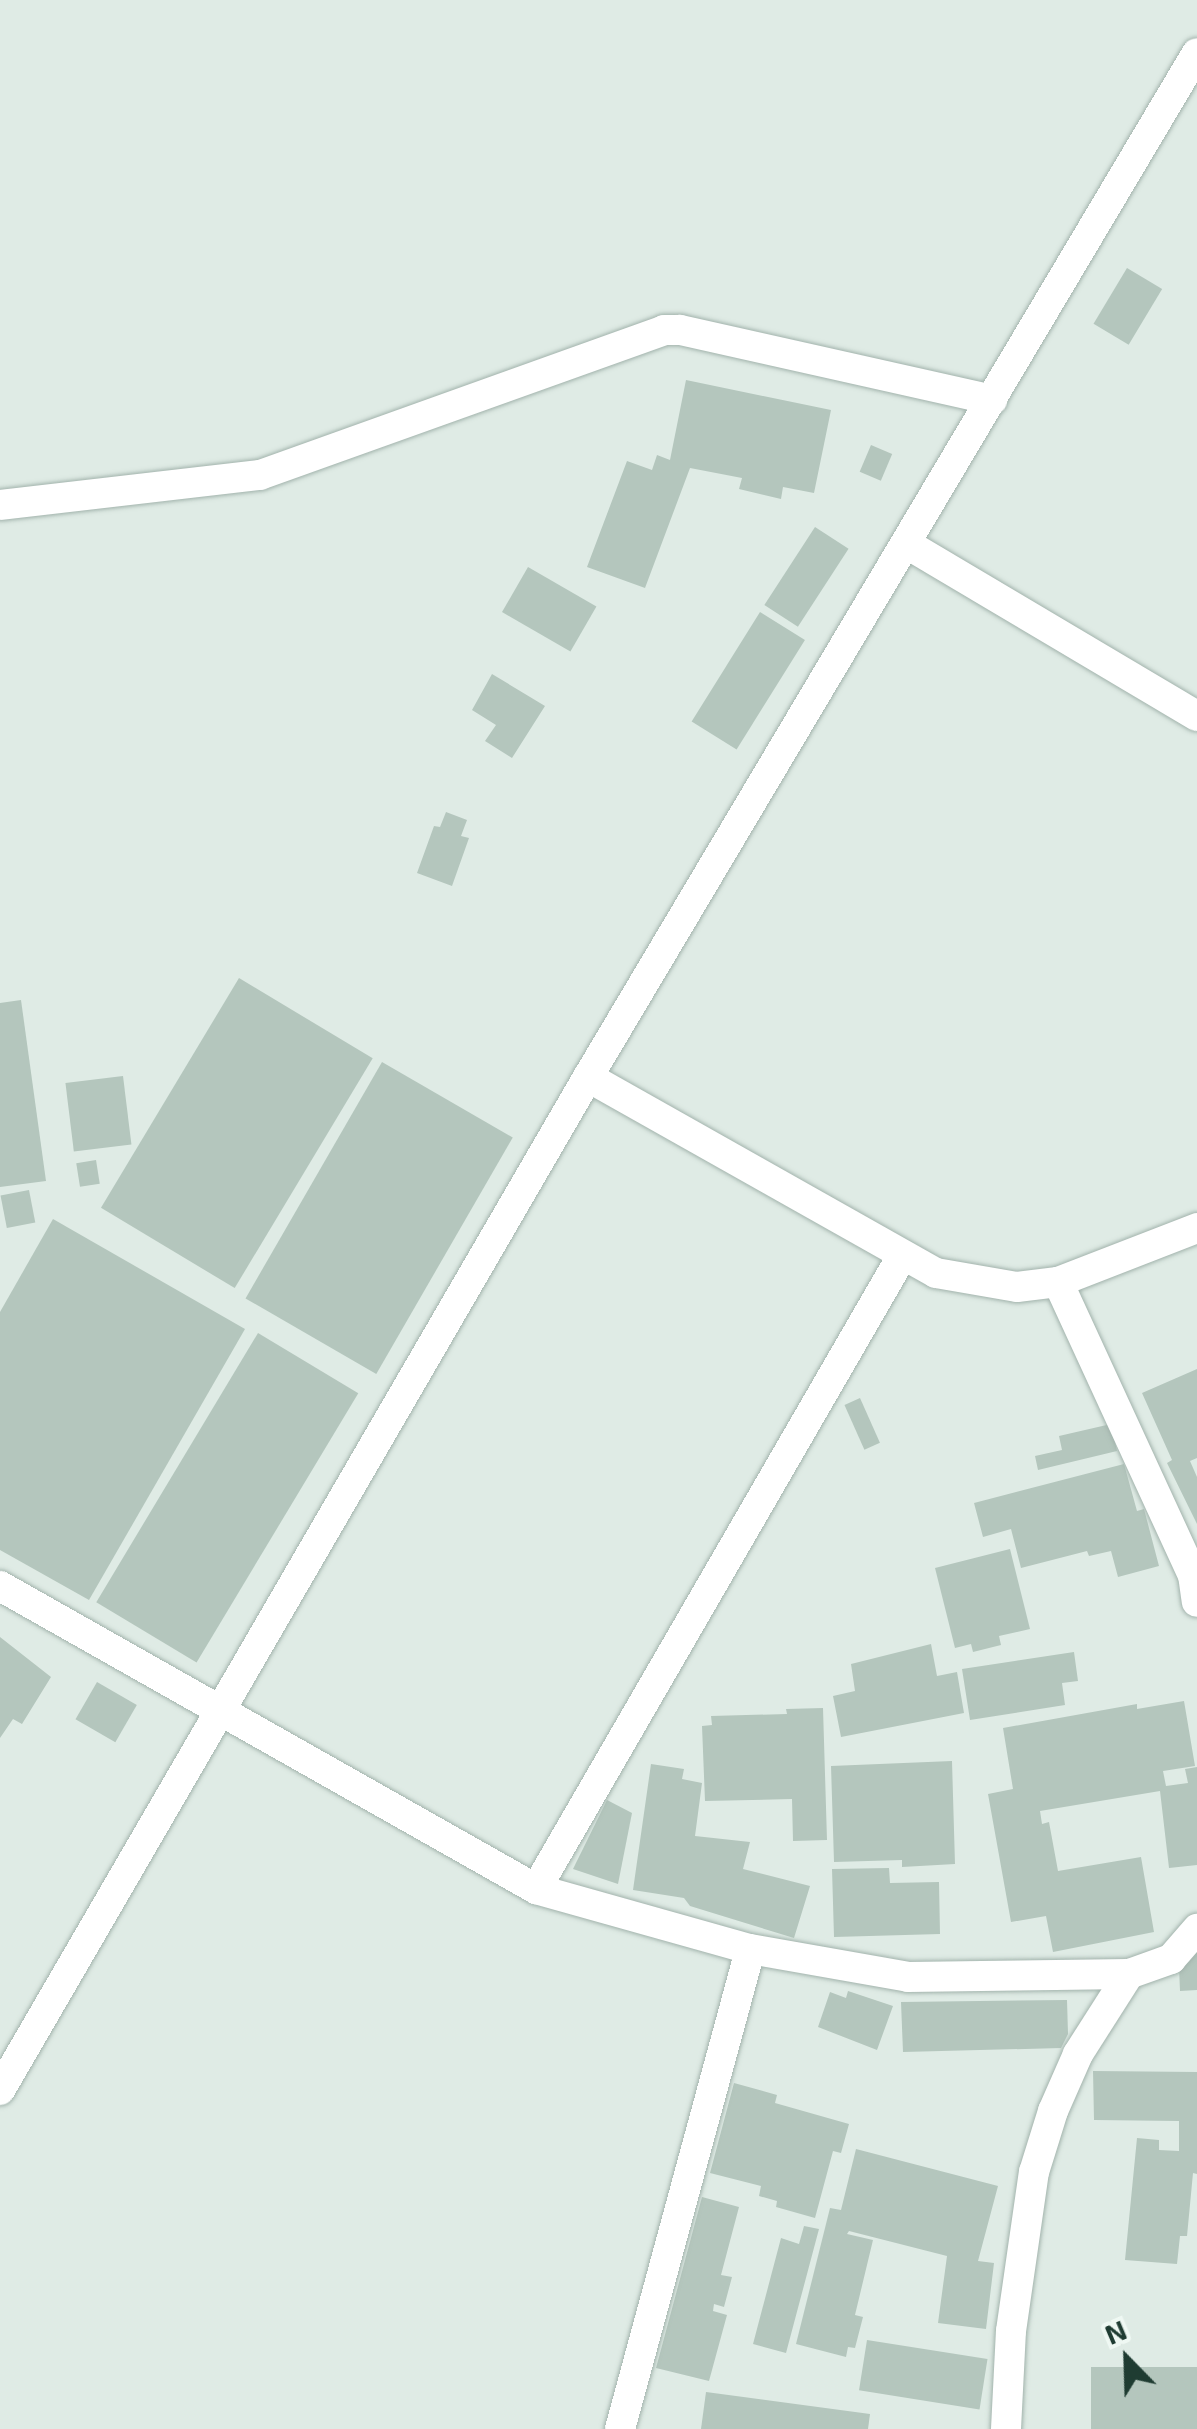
<!DOCTYPE html>
<html>
<head>
<meta charset="utf-8">
<style>
	body { margin:0 }
	#map { position:relative; width:1197px; height:2429px; overflow:hidden; background:#dfebe5; font-family:"Exo 2",sans-serif }
	div>[style] { position:absolute }
	.building>* { inset:0; background:#b4c6bd; transform-origin:0 0 }
	.roads { filter:drop-shadow(0 0 2px #a2b3ac) drop-shadow(0 0 2px #a2b3ac) }
	.minor>* { height:30px; margin:-15px; padding:0 15px; transform-origin:15px; border-radius:15px; background:#fff }
	span { translate:-50% -50%; white-space:nowrap; text-align:center; line-height:1.15; -webkit-text-stroke:10px #eff8f3; paint-order:stroke }
	.north { position:absolute; left:1077px; top:2309px; width:100px; height:100px; -webkit-text-stroke:8px #eff8f3; paint-order:stroke; rotate:337deg; font-size:28px; font-weight:700; line-height:40px; text-align:center; color:#1f3c32 }
	.north::after { content:''; display:block; margin:auto; width:35px; height:45px; background:#1f3c32; clip-path:polygon(50% 0,100% 100%,50% 72%,0 100%) }
</style>
</head>
<body>
<div id="map">
	<div class="building">
		<div style="left:1127px;top:268px;width:41px;height:65px;rotate:31deg"></div>
		<div style="clip-path:polygon(686px 380px,831px 410px,814px 493px,783px 487px,781px 499px,739px 489px,742px 478px,690px 468px,645px 588px,587px 567px,627px 461px,652px 470px,657px 455px,670px 460px)"></div>
		<div style="left:871px;top:445px;width:23px;height:29px;rotate:23deg"></div>
		<div style="left:815px;top:527px;width:40px;height:93px;rotate:33deg"></div>
		<div style="left:528px;top:567px;width:79px;height:52px;rotate:30deg"></div>
		<div style="left:760px;top:612px;width:53px;height:129px;rotate:32deg"></div>
		<div style="clip-path:polygon(492px 674px,545px 706px,512px 758px,485px 741px,496px 725px,472px 710px)"></div>
		<div style="clip-path:polygon(446px 812px,467px 820px,461px 836px,469px 838px,452px 886px,417px 873px,434px 826px,440px 827px)"></div>
		<div style="left:239px;top:978px;width:156px;height:268px;rotate:31deg"></div>
		<div style="clip-path:polygon(21px 1000px,46px 1181px,0 1187px,0 1003px)"></div>
		<div style="left:382px;top:1062px;width:151px;height:273px;rotate:30deg"></div>
		<div style="left:123px;top:1076px;width:69px;height:58px;rotate:83deg"></div>
		<div style="left:96px;top:1160px;width:24px;height:20px;rotate:81deg"></div>
		<div style="left:29px;top:1190px;width:33px;height:29px;rotate:79deg"></div>
		<div style="clip-path:polygon(53px 1219px,245px 1329px,89px 1600px,0 1550px,0 1312px)"></div>
		<div style="left:258px;top:1333px;width:117px;height:314px;rotate:31deg"></div>
		<div style="clip-path:polygon(1197px 1369px,1197px 1458px,1190px 1461px,1197px 1477px,1197px 1524px,1167px 1463px,1172px 1460px,1142px 1393px)"></div>
		<div style="left:860px;top:1398px;width:49px;height:17px;rotate:66deg"></div>
		<div style="clip-path:polygon(1111px 1424px,1117px 1451px,1038px 1470px,1035px 1456px,1062px 1450px,1059px 1436px)"></div>
		<div style="clip-path:polygon(1124px 1464px,1137px 1511px,1144px 1509px,1159px 1566px,1118px 1577px,1111px 1551px,1089px 1556px,1087px 1551px,1021px 1568px,1011px 1529px,983px 1537px,974px 1503px)"></div>
		<div style="clip-path:polygon(1010px 1549px,1030px 1629px,999px 1636px,1001px 1645px,973px 1652px,971px 1644px,955px 1648px,935px 1568px)"></div>
		<div style="clip-path:polygon(0 1637px,51px 1677px,22px 1724px,13px 1719px,0 1738px)"></div>
		<div style="clip-path:polygon(931px 1644px,937px 1676px,957px 1672px,964px 1713px,841px 1737px,833px 1696px,855px 1691px,851px 1664px)"></div>
		<div style="clip-path:polygon(1074px 1652px,1078px 1681px,1062px 1683px,1065px 1705px,970px 1720px,962px 1669px)"></div>
		<div style="left:97px;top:1682px;width:46px;height:43px;rotate:30deg"></div>
		<div style="clip-path:polygon(1184px 1701px,1195px 1766px,1163px 1771px,1166px 1786px,1188px 1783px,1185px 1769px,1197px 1767px,1197px 1865px,1169px 1868px,1160px 1791px,1040px 1811px,1042px 1824px,1049px 1822px,1058px 1871px,1141px 1857px,1154px 1932px,1053px 1952px,1046px 1916px,1011px 1922px,988px 1794px,1013px 1789px,1003px 1728px,1137px 1704px,1137px 1709px)"></div>
		<div style="clip-path:polygon(823px 1708px,827px 1840px,793px 1841px,792px 1799px,705px 1801px,702px 1726px,712px 1725px,711px 1716px,787px 1714px,786px 1709px)"></div>
		<div style="clip-path:polygon(952px 1761px,955px 1864px,902px 1867px,902px 1860px,834px 1862px,831px 1766px)"></div>
		<div style="clip-path:polygon(651px 1764px,684px 1769px,682px 1779px,702px 1783px,695px 1836px,750px 1842px,743px 1869px,810px 1886px,794px 1938px,690px 1906px,684px 1898px,633px 1890px)"></div>
		<div style="clip-path:polygon(607px 1800px,632px 1813px,618px 1884px,573px 1869px)"></div>
		<div style="clip-path:polygon(889px 1868px,890px 1883px,939px 1882px,940px 1934px,834px 1937px,832px 1869px)"></div>
		<div style="clip-path:polygon(1197px 1948px,1197px 1990px,1180px 1991px,1179px 1967px,1189px 1962px)"></div>
		<div style="clip-path:polygon(848px 1991px,893px 2006px,877px 2050px,818px 2027px,830px 1992px,846px 1998px)"></div>
		<div style="clip-path:polygon(1067px 2000px,1068px 2034px,1061px 2048px,903px 2052px,901px 2002px)"></div>
		<div style="clip-path:polygon(1093px 2071px,1197px 2072px,1197px 2174px,1193px 2173px,1187px 2236px,1180px 2236px,1177px 2264px,1125px 2260px,1137px 2138px,1159px 2140px,1159px 2150px,1179px 2151px,1179px 2121px,1094px 2120px)"></div>
		<div style="clip-path:polygon(734px 2083px,777px 2095px,775px 2103px,849px 2124px,841px 2153px,833px 2151px,815px 2218px,776px 2207px,777px 2201px,759px 2196px,761px 2186px,710px 2173px)"></div>
		<div style="clip-path:polygon(856px 2149px,998px 2186px,978px 2261px,994px 2263px,986px 2329px,938px 2323px,947px 2256px,849px 2231px,847px 2234px,873px 2240px,855px 2315px,863px 2317px,855px 2348px,848px 2347px,846px 2357px,796px 2344px,830px 2208px,841px 2210px)"></div>
		<div style="clip-path:polygon(702px 2197px,739px 2207px,721px 2275px,732px 2277px,724px 2307px,714px 2304px,713px 2311px,727px 2315px,709px 2381px,656px 2368px)"></div>
		<div style="clip-path:polygon(804px 2226px,819px 2229px,786px 2353px,753px 2344px,781px 2238px,799px 2244px)"></div>
		<div style="left:867px;top:2340px;width:122px;height:51px;rotate:9deg"></div>
		<div style="left:1197px;top:2367px;width:62px;height:106px;rotate:90deg"></div>
		<div style="clip-path:polygon(706px 2392px,870px 2414px,868px 2429px,701px 2429px)"></div>
	</div>
	<div class="roads">
		<div class="minor">
			<div style="left:0;top:505px;width:262px;rotate:-6.6deg"></div>
			<div style="left:260px;top:475px;width:429px;rotate:-19.7deg"></div>
			<div style="left:664px;top:330px;width:16px"></div>
			<div style="left:680px;top:330px;width:320px;rotate:12.6deg"></div>
			<div style="left:907px;top:544px;width:337px;rotate:30.7deg"></div>
			<div style="left:588px;top:1077px;width:399px;rotate:29.4deg"></div>
			<div style="left:936px;top:1273px;width:82px;rotate:9.8deg"></div>
			<div style="left:1017px;top:1287px;width:41px;rotate:-7deg"></div>
			<div style="left:1058px;top:1282px;width:149px;rotate:-21.2deg"></div>
			<div style="left:1058px;top:1282px;width:323px;rotate:65.3deg"></div>
			<div style="left:1193px;top:1575px;width:27px;rotate:82deg"></div>
			<div style="left:0;top:1586px;width:616px;rotate:29.48deg"></div>
			<div style="left:536px;top:1889px;width:222px;rotate:15.7deg"></div>
			<div style="left:750px;top:1949px;width:160px;rotate:10deg"></div>
			<div style="left:908px;top:1977px;width:221px;rotate:-0.8deg"></div>
			<div style="left:1129px;top:1974px;width:45px;rotate:-19.7deg"></div>
			<div style="left:1171px;top:1959px;width:40px;rotate:-49deg"></div>
			<div style="left:536px;top:1889px;width:731px;rotate:-59.96deg"></div>
			<div style="left:0;top:2090px;width:1171px;rotate:-59.87deg"></div>
			<div style="left:588px;top:1077px;width:1191px;rotate:-59.26deg"></div>
			<div style="left:620px;top:2429px;width:497px;rotate:-74.8deg"></div>
			<div style="left:1006px;top:2429px;width:98px;rotate:-87.1deg"></div>
			<div style="left:1011px;top:2331px;width:161px;rotate:-81.8deg"></div>
			<div style="left:1034px;top:2172px;width:64px;rotate:-72.7deg"></div>
			<div style="left:1053px;top:2111px;width:62px;rotate:-66.3deg"></div>
			<div style="left:1078px;top:2054px;width:95px;rotate:-57.5deg"></div>
		</div>
	</div>
	<div class="north">N</div>
</div>
</body>
</html>
